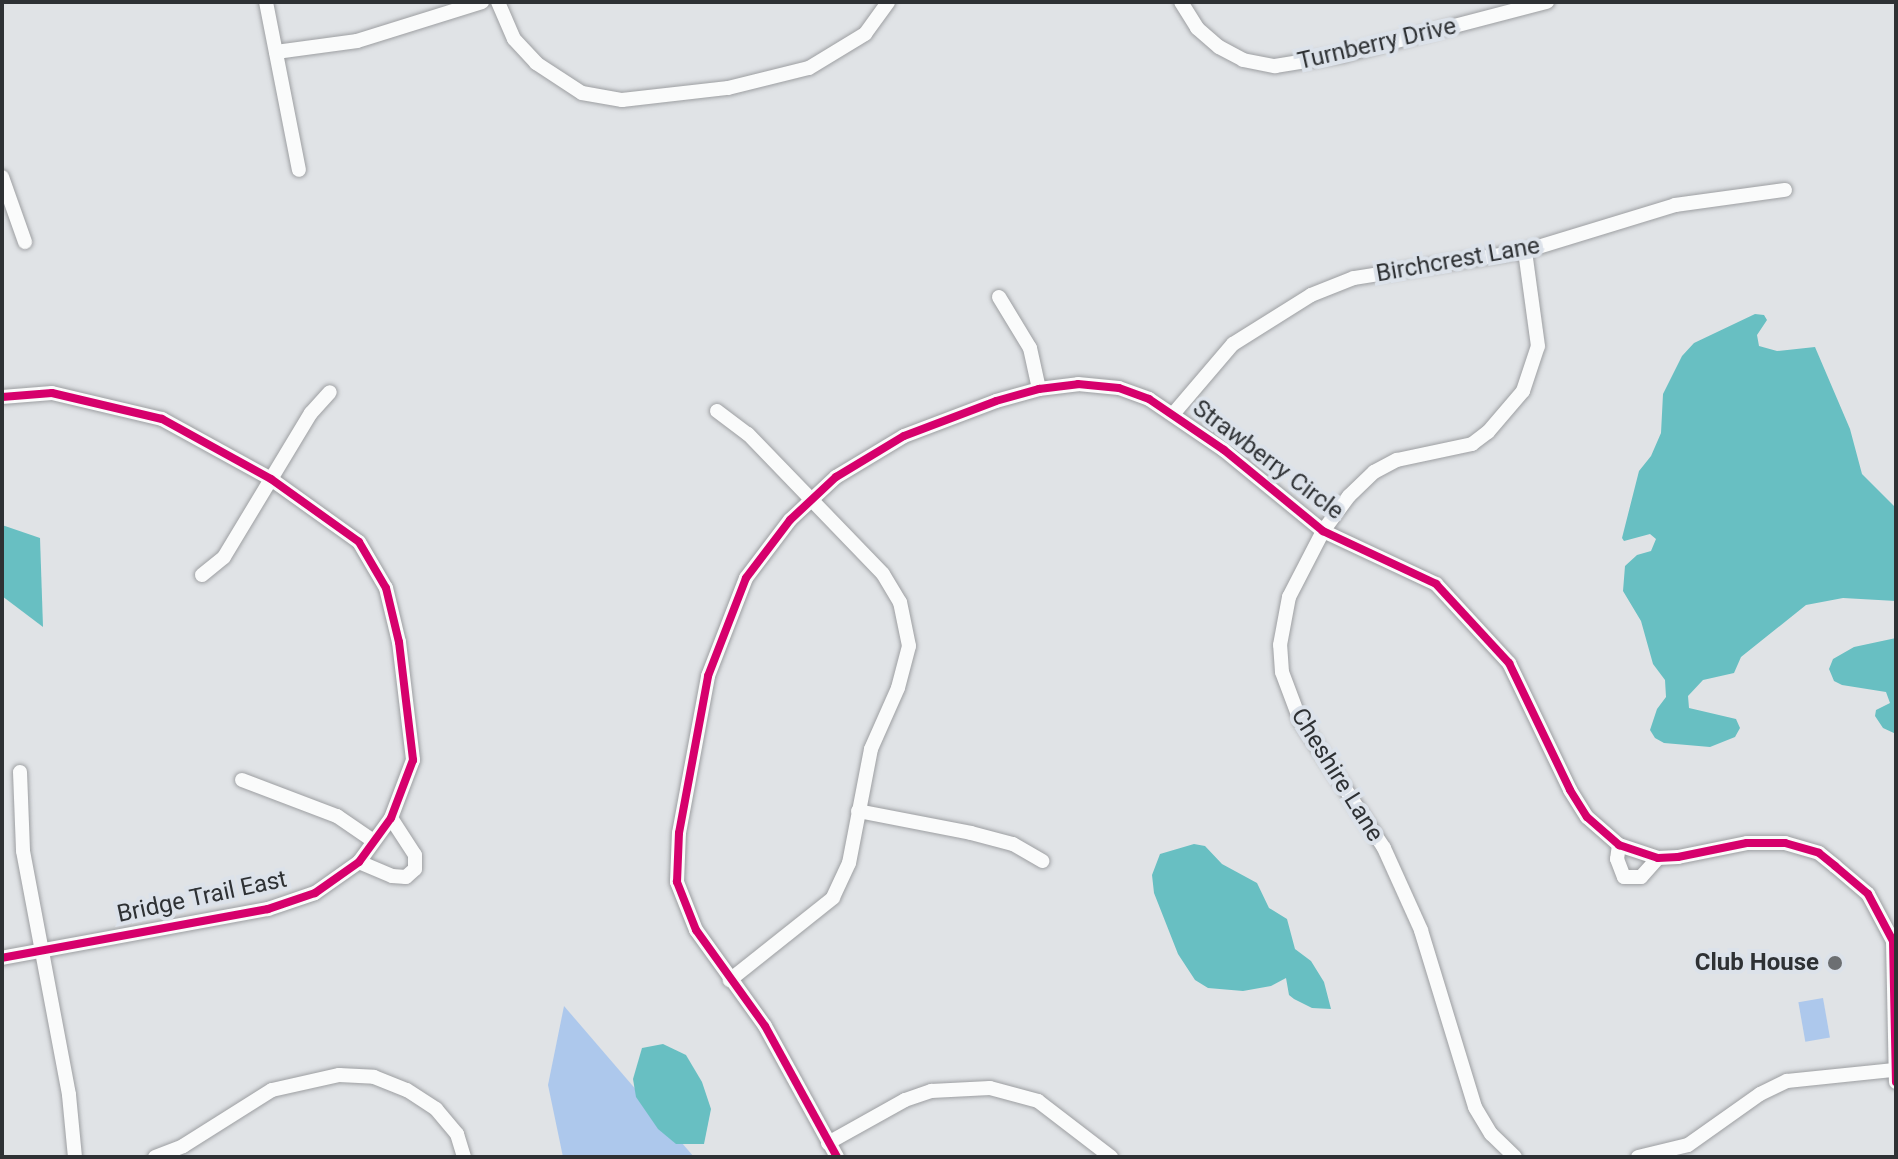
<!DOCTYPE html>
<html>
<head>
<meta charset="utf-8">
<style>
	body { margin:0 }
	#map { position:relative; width:1898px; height:1159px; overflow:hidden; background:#e0e3e6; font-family:Roboto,sans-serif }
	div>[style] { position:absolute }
	.green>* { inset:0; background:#adc8ec; transform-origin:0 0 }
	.water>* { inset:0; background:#68bfc2 }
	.roads { filter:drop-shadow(0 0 2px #9d9fa2) drop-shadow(0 0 2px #9d9fa2) }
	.minor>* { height:14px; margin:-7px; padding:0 7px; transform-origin:7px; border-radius:7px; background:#fafbfb }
	.cycleway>* { height:8px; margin:-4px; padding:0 4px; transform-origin:4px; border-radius:4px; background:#d6006c }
	.dots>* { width:22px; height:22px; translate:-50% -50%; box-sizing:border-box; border:4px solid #dce2ea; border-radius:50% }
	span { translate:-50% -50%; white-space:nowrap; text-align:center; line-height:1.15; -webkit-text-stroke:8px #dce2ea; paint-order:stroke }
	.street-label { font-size:24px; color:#2e3134 }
	.poi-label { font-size:24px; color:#2e3134; font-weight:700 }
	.right { translate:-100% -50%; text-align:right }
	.frame { position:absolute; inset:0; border:4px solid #2e3134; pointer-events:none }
</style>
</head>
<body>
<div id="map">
	<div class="green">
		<div style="left:1823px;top:998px;width:40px;height:25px;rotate:80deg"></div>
		<div style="clip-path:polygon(564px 1006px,694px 1157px,563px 1157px,548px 1085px)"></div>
	</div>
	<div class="water">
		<div style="clip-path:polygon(1755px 314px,1764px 315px,1767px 320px,1757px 335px,1759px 346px,1777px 351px,1815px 347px,1850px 429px,1862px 474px,1896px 508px,1896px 601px,1843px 598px,1806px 605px,1741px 657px,1734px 673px,1703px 680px,1688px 696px,1689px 708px,1736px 719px,1740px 728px,1735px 737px,1710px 747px,1664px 743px,1655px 738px,1650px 730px,1657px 709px,1666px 697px,1665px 680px,1653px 664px,1641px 621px,1623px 591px,1625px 566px,1637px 555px,1651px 551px,1656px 539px,1650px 534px,1624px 541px,1622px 538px,1639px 471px,1651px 456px,1661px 433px,1663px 394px,1682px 356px,1694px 343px)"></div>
		<div style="clip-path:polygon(2px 525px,40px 538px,43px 627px,2px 596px)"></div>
		<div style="clip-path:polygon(1896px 638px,1896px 734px,1883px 728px,1875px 716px,1876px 710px,1890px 703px,1886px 692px,1842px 685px,1834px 681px,1829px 669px,1833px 659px,1854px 647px)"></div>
		<div style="clip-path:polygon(1194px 844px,1205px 846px,1222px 864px,1257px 883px,1269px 908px,1287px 919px,1295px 949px,1311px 961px,1324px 982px,1331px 1009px,1312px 1008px,1294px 999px,1289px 995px,1286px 978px,1271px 986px,1243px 991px,1208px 988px,1195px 980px,1178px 954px,1154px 893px,1152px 875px,1160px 854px)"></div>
		<div style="clip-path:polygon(663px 1044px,686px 1055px,702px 1082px,711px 1109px,704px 1144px,676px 1144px,658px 1129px,636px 1097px,633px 1079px,642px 1048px)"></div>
	</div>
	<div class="roads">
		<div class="minor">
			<div style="left:266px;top:2px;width:171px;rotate:78.9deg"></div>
			<div style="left:498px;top:2px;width:40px;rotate:66.6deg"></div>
			<div style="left:514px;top:39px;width:33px;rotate:47deg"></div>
			<div style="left:536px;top:63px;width:55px;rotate:33.1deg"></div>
			<div style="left:582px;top:93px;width:41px;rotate:9.9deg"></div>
			<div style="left:622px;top:100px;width:107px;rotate:-6.5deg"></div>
			<div style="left:728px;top:88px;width:83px;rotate:-13.9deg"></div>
			<div style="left:809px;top:68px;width:66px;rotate:-31.3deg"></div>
			<div style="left:865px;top:34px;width:39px;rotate:-54deg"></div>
			<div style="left:1181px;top:2px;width:31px;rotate:58deg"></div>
			<div style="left:1197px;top:28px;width:29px;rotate:41deg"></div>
			<div style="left:1219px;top:47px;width:27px;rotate:28deg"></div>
			<div style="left:1243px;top:60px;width:33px;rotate:11deg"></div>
			<div style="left:1275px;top:66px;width:69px;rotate:-9.2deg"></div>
			<div style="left:1343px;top:55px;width:211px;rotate:-14.6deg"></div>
			<div style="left:276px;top:52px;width:82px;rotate:-7.7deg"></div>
			<div style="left:357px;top:41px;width:131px;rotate:-17.3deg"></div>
			<div style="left:2px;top:177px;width:69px;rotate:70.5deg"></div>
			<div style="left:999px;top:297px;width:60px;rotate:58.7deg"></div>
			<div style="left:1030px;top:348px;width:42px;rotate:77.6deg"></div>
			<div style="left:2px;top:397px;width:50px;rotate:-4.6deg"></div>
			<div style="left:52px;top:393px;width:113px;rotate:13.3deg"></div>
			<div style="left:162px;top:419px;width:124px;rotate:28.8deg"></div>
			<div style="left:271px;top:479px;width:108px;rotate:35.6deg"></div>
			<div style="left:359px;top:542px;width:53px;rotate:59.6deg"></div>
			<div style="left:386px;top:588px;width:56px;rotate:76.5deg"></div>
			<div style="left:399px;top:642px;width:119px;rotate:83.2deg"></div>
			<div style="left:413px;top:760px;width:62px;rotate:110.8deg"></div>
			<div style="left:391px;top:818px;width:54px;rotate:126deg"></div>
			<div style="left:359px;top:862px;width:54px;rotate:144.8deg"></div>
			<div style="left:315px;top:893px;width:50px;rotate:161.2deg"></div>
			<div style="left:268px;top:909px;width:270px;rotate:169.6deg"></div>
			<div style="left:717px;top:411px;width:39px;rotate:37deg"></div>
			<div style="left:748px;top:434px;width:194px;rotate:46deg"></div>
			<div style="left:883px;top:574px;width:33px;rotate:59deg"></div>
			<div style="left:900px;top:602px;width:45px;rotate:78.4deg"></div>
			<div style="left:909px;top:646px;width:43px;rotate:104.7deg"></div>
			<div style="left:898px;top:688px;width:67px;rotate:113.9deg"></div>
			<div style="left:871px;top:749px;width:116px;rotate:100.9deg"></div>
			<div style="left:849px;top:863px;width:38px;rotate:115deg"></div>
			<div style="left:833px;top:898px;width:132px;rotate:141.5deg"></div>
			<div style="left:1174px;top:413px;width:91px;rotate:-49.5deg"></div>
			<div style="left:1233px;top:344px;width:92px;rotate:-32.1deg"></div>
			<div style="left:1311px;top:295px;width:46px;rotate:-21.6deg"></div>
			<div style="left:1354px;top:278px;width:173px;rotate:-9deg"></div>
			<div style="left:1525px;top:251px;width:157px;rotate:-17deg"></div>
			<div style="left:1675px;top:205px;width:111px;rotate:-7.8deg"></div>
			<div style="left:202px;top:575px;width:28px;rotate:-39deg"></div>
			<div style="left:224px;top:557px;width:168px;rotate:-58.9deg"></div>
			<div style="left:311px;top:413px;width:28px;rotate:-48deg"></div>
			<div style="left:20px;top:772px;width:79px;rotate:87.8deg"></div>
			<div style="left:23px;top:851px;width:248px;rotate:79.3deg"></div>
			<div style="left:69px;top:1095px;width:62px;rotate:84.5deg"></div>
			<div style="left:242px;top:780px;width:102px;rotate:20.8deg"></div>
			<div style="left:337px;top:816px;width:42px;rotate:34.4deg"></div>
			<div style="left:858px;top:811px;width:115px;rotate:11deg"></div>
			<div style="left:971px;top:833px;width:43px;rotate:14.7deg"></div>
			<div style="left:1013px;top:844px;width:34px;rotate:30deg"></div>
			<div style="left:1619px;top:845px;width:14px;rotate:98deg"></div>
			<div style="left:1617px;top:859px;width:19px;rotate:69deg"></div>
			<div style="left:1624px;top:877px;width:17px"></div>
			<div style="left:1641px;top:877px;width:25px;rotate:-48deg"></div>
			<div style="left:359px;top:862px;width:36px;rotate:23deg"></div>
			<div style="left:392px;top:876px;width:14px;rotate:4deg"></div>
			<div style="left:406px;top:877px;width:12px;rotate:-42deg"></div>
			<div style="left:415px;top:869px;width:14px;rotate:-90deg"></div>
			<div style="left:415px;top:855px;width:44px;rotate:-123deg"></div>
			<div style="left:828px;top:1143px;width:88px;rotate:-29.2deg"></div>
			<div style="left:905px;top:1100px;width:28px;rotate:-19deg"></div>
			<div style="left:931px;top:1091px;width:59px;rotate:-2.9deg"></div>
			<div style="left:990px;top:1088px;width:50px;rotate:15.2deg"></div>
			<div style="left:1038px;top:1101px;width:92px;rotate:37.5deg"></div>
			<div style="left:155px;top:1157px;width:30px;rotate:-21deg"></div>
			<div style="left:183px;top:1146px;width:105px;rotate:-32.2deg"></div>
			<div style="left:272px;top:1090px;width:69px;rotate:-12.6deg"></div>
			<div style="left:339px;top:1075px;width:35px;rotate:3deg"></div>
			<div style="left:374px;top:1077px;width:35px;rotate:22deg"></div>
			<div style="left:407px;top:1090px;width:35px;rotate:33deg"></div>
			<div style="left:436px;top:1109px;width:33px;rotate:50deg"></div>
			<div style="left:457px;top:1134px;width:24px;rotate:73deg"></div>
			<div style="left:837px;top:1157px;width:149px;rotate:-118.8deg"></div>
			<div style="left:765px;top:1026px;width:118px;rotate:-125.7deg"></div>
			<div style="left:696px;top:930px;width:52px;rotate:-111.6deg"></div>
			<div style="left:677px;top:882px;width:49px;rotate:-87.7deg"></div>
			<div style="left:679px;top:833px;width:160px;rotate:-79.5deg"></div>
			<div style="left:708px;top:676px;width:105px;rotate:-68.8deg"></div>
			<div style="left:746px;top:578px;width:73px;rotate:-52.8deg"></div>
			<div style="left:790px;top:520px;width:63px;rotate:-43.1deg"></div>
			<div style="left:836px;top:477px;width:79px;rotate:-31.1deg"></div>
			<div style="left:904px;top:436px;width:98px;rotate:-20.8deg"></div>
			<div style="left:996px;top:401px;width:45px;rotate:-15.6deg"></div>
			<div style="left:1039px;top:389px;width:39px;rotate:-7deg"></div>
			<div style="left:1078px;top:384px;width:41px;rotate:5.6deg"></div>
			<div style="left:1119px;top:388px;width:32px;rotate:20deg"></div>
			<div style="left:1149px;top:399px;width:91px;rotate:34.2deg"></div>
			<div style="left:1224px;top:450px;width:128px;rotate:39.3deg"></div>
			<div style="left:1323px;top:531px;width:125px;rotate:25.1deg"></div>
			<div style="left:1436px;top:584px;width:108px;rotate:47.3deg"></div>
			<div style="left:1509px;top:663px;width:141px;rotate:64.3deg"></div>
			<div style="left:1570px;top:790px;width:32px;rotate:58deg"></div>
			<div style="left:1587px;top:817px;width:43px;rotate:41.2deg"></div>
			<div style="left:1619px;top:845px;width:41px;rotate:18.4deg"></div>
			<div style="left:1658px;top:858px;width:20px;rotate:-3deg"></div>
			<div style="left:1678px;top:857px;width:70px;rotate:-11.5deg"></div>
			<div style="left:1747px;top:843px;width:38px"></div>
			<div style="left:1785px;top:843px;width:35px;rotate:16deg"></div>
			<div style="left:1819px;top:853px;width:21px;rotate:39deg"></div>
			<div style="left:1835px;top:866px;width:43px;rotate:40.3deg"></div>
			<div style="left:1868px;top:894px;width:53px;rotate:62deg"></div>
			<div style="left:1893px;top:941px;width:141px;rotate:88.8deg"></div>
			<div style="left:1515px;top:1157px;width:33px;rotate:-136deg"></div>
			<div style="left:1491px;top:1134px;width:31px;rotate:-121deg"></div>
			<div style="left:1475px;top:1107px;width:185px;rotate:-107deg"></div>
			<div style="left:1421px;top:930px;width:90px;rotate:-114.3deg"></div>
			<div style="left:1384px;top:848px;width:153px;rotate:-123.3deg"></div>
			<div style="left:1300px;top:720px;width:51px;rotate:-110.6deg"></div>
			<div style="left:1282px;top:672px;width:27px;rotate:-94deg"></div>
			<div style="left:1280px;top:645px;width:49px;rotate:-79.4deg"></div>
			<div style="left:1289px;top:597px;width:74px;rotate:-62.7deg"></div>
			<div style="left:1323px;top:531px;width:44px;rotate:-53.4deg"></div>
			<div style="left:1349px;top:496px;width:35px;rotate:-44deg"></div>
			<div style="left:1374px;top:472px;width:26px;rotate:-28deg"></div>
			<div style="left:1397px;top:460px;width:77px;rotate:-12deg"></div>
			<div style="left:1472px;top:444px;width:20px;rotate:-37deg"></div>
			<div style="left:1488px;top:432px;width:54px;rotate:-49.5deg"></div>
			<div style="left:1523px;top:391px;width:47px;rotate:-71.6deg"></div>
			<div style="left:1538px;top:346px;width:96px;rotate:-97.8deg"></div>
			<div style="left:1638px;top:1157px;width:51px;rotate:-13.5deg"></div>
			<div style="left:1688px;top:1145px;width:88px;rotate:-35.3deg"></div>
			<div style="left:1760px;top:1094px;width:30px;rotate:-26deg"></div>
			<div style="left:1787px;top:1081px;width:108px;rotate:-5.9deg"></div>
		</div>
	</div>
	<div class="cycleway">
		<div style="left:2px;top:397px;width:50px;rotate:-4.6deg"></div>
		<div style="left:52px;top:393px;width:113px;rotate:13.3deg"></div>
		<div style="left:162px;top:419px;width:124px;rotate:28.8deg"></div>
		<div style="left:271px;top:479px;width:108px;rotate:35.6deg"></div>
		<div style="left:359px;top:542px;width:53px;rotate:59.6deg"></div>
		<div style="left:386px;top:588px;width:56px;rotate:76.5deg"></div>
		<div style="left:399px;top:642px;width:119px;rotate:83.2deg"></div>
		<div style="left:413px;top:760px;width:62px;rotate:110.8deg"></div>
		<div style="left:391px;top:818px;width:54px;rotate:126deg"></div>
		<div style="left:359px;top:862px;width:54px;rotate:144.8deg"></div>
		<div style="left:315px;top:893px;width:50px;rotate:161.2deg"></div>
		<div style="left:268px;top:909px;width:270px;rotate:169.6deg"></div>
		<div style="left:837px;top:1157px;width:149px;rotate:-118.8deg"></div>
		<div style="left:765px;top:1026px;width:118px;rotate:-125.7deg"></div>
		<div style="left:696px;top:930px;width:52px;rotate:-111.6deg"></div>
		<div style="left:677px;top:882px;width:49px;rotate:-87.7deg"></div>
		<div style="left:679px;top:833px;width:160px;rotate:-79.5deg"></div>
		<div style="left:708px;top:676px;width:105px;rotate:-68.8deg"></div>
		<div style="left:746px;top:578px;width:73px;rotate:-52.8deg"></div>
		<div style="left:790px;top:520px;width:63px;rotate:-43.1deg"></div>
		<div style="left:836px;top:477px;width:79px;rotate:-31.1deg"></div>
		<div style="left:904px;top:436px;width:98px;rotate:-20.8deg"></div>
		<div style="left:996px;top:401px;width:45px;rotate:-15.6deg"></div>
		<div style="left:1039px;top:389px;width:39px;rotate:-7deg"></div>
		<div style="left:1078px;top:384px;width:41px;rotate:5.6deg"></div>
		<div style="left:1119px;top:388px;width:32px;rotate:20deg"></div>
		<div style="left:1149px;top:399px;width:91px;rotate:34.2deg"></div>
		<div style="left:1224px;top:450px;width:128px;rotate:39.3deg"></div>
		<div style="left:1323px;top:531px;width:125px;rotate:25.1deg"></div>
		<div style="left:1436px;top:584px;width:108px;rotate:47.3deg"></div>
		<div style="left:1509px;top:663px;width:141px;rotate:64.3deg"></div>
		<div style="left:1570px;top:790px;width:32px;rotate:58deg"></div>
		<div style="left:1587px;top:817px;width:43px;rotate:41.2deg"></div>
		<div style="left:1619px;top:845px;width:41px;rotate:18.4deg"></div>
		<div style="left:1658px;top:858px;width:20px;rotate:-3deg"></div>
		<div style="left:1678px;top:857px;width:70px;rotate:-11.5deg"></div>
		<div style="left:1747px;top:843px;width:38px"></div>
		<div style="left:1785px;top:843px;width:35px;rotate:16deg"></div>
		<div style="left:1819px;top:853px;width:21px;rotate:39deg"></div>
		<div style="left:1835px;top:866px;width:43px;rotate:40.3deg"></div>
		<div style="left:1868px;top:894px;width:53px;rotate:62deg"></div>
		<div style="left:1893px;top:941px;width:141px;rotate:88.8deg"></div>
	</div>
	<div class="dots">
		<div style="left:1835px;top:963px;background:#6c6f72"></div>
	</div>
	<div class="street-label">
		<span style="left:1377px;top:44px;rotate:-13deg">Turnberry Drive</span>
		<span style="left:1458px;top:260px;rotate:-10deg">Birchcrest Lane</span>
		<span style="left:1268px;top:460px;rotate:37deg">Strawberry Circle</span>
		<span style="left:1337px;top:775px;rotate:58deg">Cheshire Lane</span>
		<span style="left:202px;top:897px;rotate:-12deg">Bridge Trail East</span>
	</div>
	<div class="poi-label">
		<span class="right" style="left:1819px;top:963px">Club House</span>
	</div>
	<div class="frame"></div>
</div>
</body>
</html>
